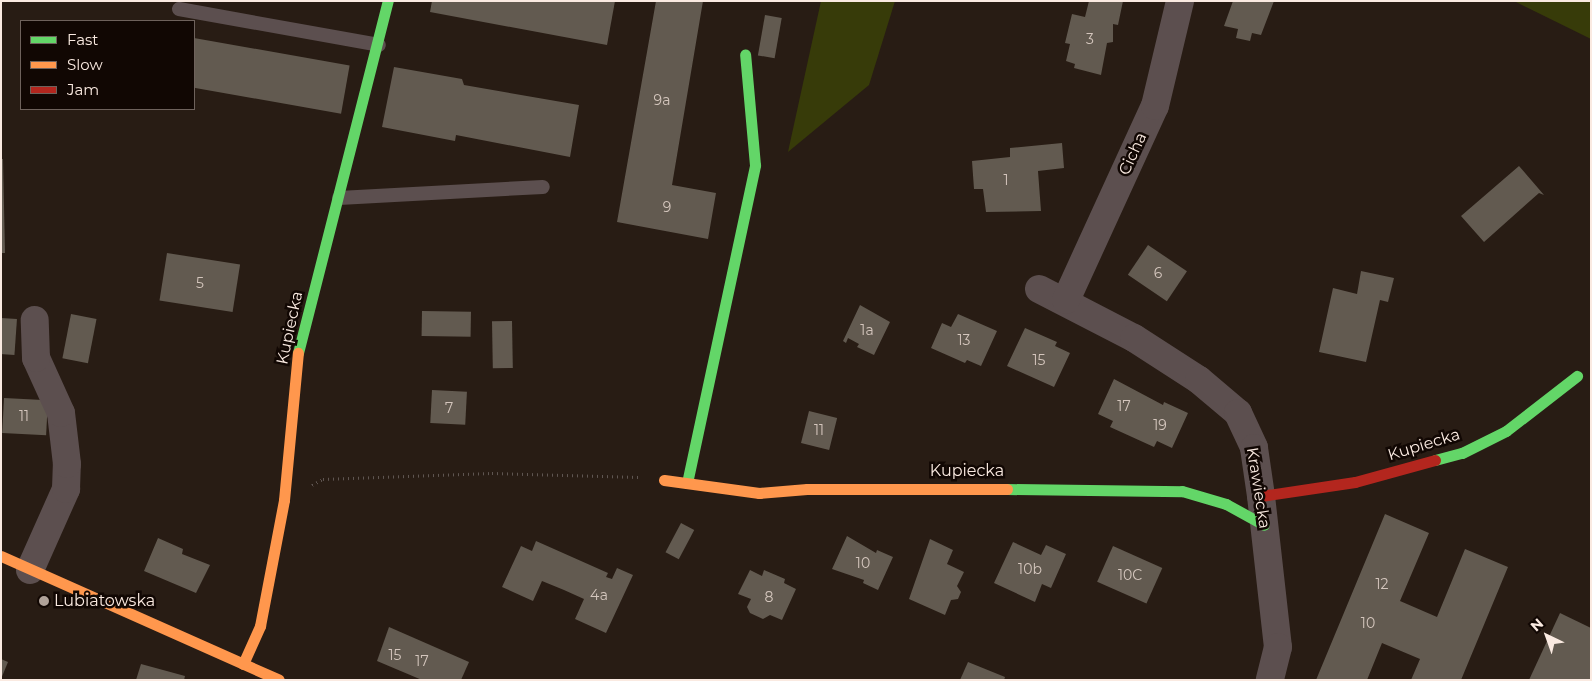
<!DOCTYPE html>
<html>
<head>
<meta charset="utf-8">
<style>
	body { margin:0 }
	#map { position:relative; width:1592px; height:681px; overflow:hidden; background:#281c14; font-family:Montserrat,sans-serif }
	div>[style] { position:absolute }
	.green>* { inset:0; background:#373b09 }
	.building>* { inset:0; background:#625a50; transform-origin:0 0 }
	.path>* { height:3px; margin-top:-1.5px; transform-origin:0; background:repeating-linear-gradient(90deg,#5f5551 0 1px,transparent 0 5px) }
	.lane>* { height:14px; margin:-7px; padding:0 7px; transform-origin:7px; border-radius:7px; background:#5c4f4f }
	.street>* { height:28px; margin:-14px; padding:0 14px; transform-origin:14px; border-radius:14px; background:#5c4f4f }
	.fast>* { height:11px; margin:-5.5px; padding:0 5.5px; transform-origin:5.5px; border-radius:5.5px; background:#63d668 }
	.slow>* { height:11px; margin:-5.5px; padding:0 5.5px; transform-origin:5.5px; border-radius:5.5px; background:#ff974d }
	.jam>* { height:11px; margin:-5.5px; padding:0 5.5px; transform-origin:5.5px; border-radius:5.5px; background:#b3261e }
	.dots>* { width:14px; height:14px; translate:-50% -50%; box-sizing:border-box; border:2px solid #110703; border-radius:50% }
	span { translate:-50% -50%; white-space:nowrap; text-align:center; line-height:1.15; -webkit-text-stroke:5px #110703; paint-order:stroke }
	.number-label { font-size:14px; color:#d4c6bd }
	.number-label span { -webkit-text-stroke-width:0 }
	.street-label { font-size:16px; color:#faeae1 }
	.poi-label { font-size:16px; color:#faeae1 }
	.left { translate:0 -50%; text-align:left }
	.frame { position:absolute; inset:0; border:2px solid #faeae1; pointer-events:none }
	.legend { position:absolute; left:20px; top:20px; width:175px; height:90px; box-sizing:border-box; background:#110703; border:1px solid #6e625c; margin:0; padding:6px 9px; list-style:none; font-size:15px; color:#faeae1 }
	.legend li { display:flex; align-items:center; gap:10px; height:25px }
	.legend b { width:25px; border:1px solid #6e625c }
	.north { position:absolute; left:1522px; top:611px; width:50px; height:50px; -webkit-text-stroke:4px #110703; paint-order:stroke; rotate:318deg; font-size:14px; font-weight:700; line-height:20px; text-align:center; color:#faeae1 }
	.north::after { content:''; display:block; margin:auto; width:18px; height:22px; background:#faeae1; clip-path:polygon(50% 0,100% 100%,50% 72%,0 100%) }
</style>
</head>
<body>
<div id="map">
	<div class="green">
		<div style="clip-path:polygon(821px 1px,895px 1px,869px 85px,788px 152px)"></div>
		<div style="clip-path:polygon(1514px 1px,1591px 1px,1591px 39px)"></div>
	</div>
	<div class="building">
		<div style="clip-path:polygon(432px 1px,615px 1px,607px 45px,430px 12px)"></div>
		<div style="clip-path:polygon(656px 1px,703px 1px,672px 185px,716px 193px,708px 239px,617px 222px)"></div>
		<div style="clip-path:polygon(1089px 1px,1123px 1px,1118px 25px,1113px 24px,1113px 42px,1107px 43px,1101px 75px,1074px 68px,1075px 64px,1066px 61px,1070px 44px,1065px 43px,1072px 14px,1085px 17px)"></div>
		<div style="clip-path:polygon(1233px 1px,1274px 1px,1261px 35px,1252px 33px,1250px 41px,1236px 38px,1238px 29px,1224px 26px)"></div>
		<div style="left:765px;top:15px;width:17px;height:41px;rotate:10deg"></div>
		<div style="left:194px;top:38px;width:158px;height:49px;rotate:10deg"></div>
		<div style="clip-path:polygon(394px 67px,462px 79px,464px 85px,579px 105px,570px 157px,456px 135px,455px 141px,382px 127px)"></div>
		<div style="clip-path:polygon(1062px 143px,1064px 168px,1038px 171px,1041px 211px,986px 212px,983px 189px,974px 189px,972px 161px,1010px 157px,1010px 148px)"></div>
		<div style="clip-path:polygon(1px 159px,3px 159px,5px 253px,1px 253px)"></div>
		<div style="clip-path:polygon(1519px 166px,1544px 195px,1539px 193px,1484px 242px,1461px 216px)"></div>
		<div style="left:1148px;top:245px;width:47px;height:36px;rotate:34deg"></div>
		<div style="left:167px;top:253px;width:74px;height:48px;rotate:9deg"></div>
		<div style="clip-path:polygon(1361px 271px,1394px 278px,1388px 302px,1380px 300px,1366px 362px,1319px 352px,1333px 288px,1357px 294px)"></div>
		<div style="clip-path:polygon(860px 305px,890px 322px,874px 355px,857px 347px,859px 344px,848px 338px,846px 343px,843px 341px)"></div>
		<div style="left:422px;top:311px;width:49px;height:25px;rotate:1deg"></div>
		<div style="left:71px;top:314px;width:26px;height:45px;rotate:11deg"></div>
		<div style="clip-path:polygon(958px 314px,997px 331px,981px 366px,967px 360px,965px 363px,931px 348px,942px 323px,951px 327px)"></div>
		<div style="left:1px;top:318px;width:16px;height:36px;rotate:4deg"></div>
		<div style="left:512px;top:321px;width:47px;height:20px;rotate:89deg"></div>
		<div style="clip-path:polygon(1025px 328px,1057px 342px,1055px 346px,1070px 353px,1054px 387px,1007px 366px)"></div>
		<div style="clip-path:polygon(1114px 379px,1163px 405px,1164px 402px,1188px 413px,1172px 448px,1157px 441px,1154px 447px,1110px 427px,1113px 421px,1098px 414px)"></div>
		<div style="left:432px;top:390px;width:35px;height:33px;rotate:3deg"></div>
		<div style="left:4px;top:398px;width:44px;height:35px;rotate:3deg"></div>
		<div style="left:809px;top:411px;width:29px;height:33px;rotate:14deg"></div>
		<div style="clip-path:polygon(1385px 514px,1429px 533px,1400px 601px,1437px 617px,1465px 549px,1508px 567px,1461px 680px,1411px 680px,1420px 659px,1382px 643px,1367px 680px,1316px 680px)"></div>
		<div style="left:681px;top:523px;width:15px;height:33px;rotate:28deg"></div>
		<div style="clip-path:polygon(847px 536px,876px 553px,877px 550px,893px 557px,878px 590px,863px 583px,864px 580px,832px 569px)"></div>
		<div style="clip-path:polygon(158px 538px,183px 549px,182px 554px,210px 565px,196px 593px,144px 571px)"></div>
		<div style="clip-path:polygon(930px 539px,953px 550px,947px 564px,964px 572px,957px 586px,961px 592px,958px 599px,951px 600px,945px 615px,909px 599px)"></div>
		<div style="clip-path:polygon(536px 541px,608px 573px,606px 577px,612px 579px,617px 568px,633px 575px,606px 633px,575px 619px,584px 599px,564px 590px,542px 581px,533px 601px,502px 587px,521px 546px,532px 551px)"></div>
		<div style="clip-path:polygon(1013px 542px,1041px 555px,1046px 545px,1066px 554px,1051px 588px,1042px 584px,1035px 602px,994px 583px)"></div>
		<div style="left:1113px;top:546px;width:54px;height:39px;rotate:24deg"></div>
		<div style="clip-path:polygon(750px 570px,762px 576px,764px 570px,785px 579px,784px 583px,796px 589px,782px 620px,770px 615px,763px 619px,750px 613px,747px 607px,751px 599px,738px 594px)"></div>
		<div style="clip-path:polygon(1560px 613px,1591px 628px,1591px 680px,1529px 680px)"></div>
		<div style="clip-path:polygon(389px 627px,469px 662px,461px 680px,422px 680px,377px 661px)"></div>
		<div style="clip-path:polygon(1px 659px,8px 662px,1px 679px)"></div>
		<div style="clip-path:polygon(968px 662px,1005px 677px,1004px 680px,960px 680px)"></div>
		<div style="clip-path:polygon(141px 664px,185px 676px,184px 680px,136px 680px)"></div>
	</div>
	<div class="path">
		<div style="left:312px;top:485px;width:13px;rotate:-29deg"></div>
		<div style="left:323px;top:479px;width:169px;rotate:-2deg"></div>
		<div style="left:492px;top:473px;width:147px;rotate:1.6deg"></div>
	</div>
	<div class="lane">
		<div style="left:179px;top:9px;width:203px;rotate:10.2deg"></div>
		<div style="left:339px;top:198px;width:204px;rotate:-3.1deg"></div>
	</div>
	<div class="street">
		<div style="left:1039px;top:289px;width:107px;rotate:27.3deg"></div>
		<div style="left:1134px;top:338px;width:77px;rotate:32.9deg"></div>
		<div style="left:1199px;top:380px;width:51px;rotate:40.2deg"></div>
		<div style="left:1238px;top:413px;width:38px;rotate:65deg"></div>
		<div style="left:1254px;top:448px;width:49px;rotate:81.7deg"></div>
		<div style="left:1261px;top:496px;width:152px;rotate:83.6deg"></div>
		<div style="left:1278px;top:647px;width:34px;rotate:104deg"></div>
		<div style="left:1066px;top:300px;width:213px;rotate:-65.4deg"></div>
		<div style="left:1155px;top:106px;width:108px;rotate:-76.6deg"></div>
		<div style="left:30px;top:570px;width:89px;rotate:-66deg"></div>
		<div style="left:66px;top:489px;width:25px;rotate:-88deg"></div>
		<div style="left:67px;top:464px;width:51px;rotate:-96.7deg"></div>
		<div style="left:61px;top:413px;width:60px;rotate:-114.4deg"></div>
		<div style="left:36px;top:358px;width:38px;rotate:-92deg"></div>
	</div>
	<div class="fast">
		<div style="left:298px;top:353px;width:363px;rotate:-75.7deg"></div>
		<div style="left:1435px;top:460px;width:28px;rotate:-15deg"></div>
		<div style="left:1462px;top:453px;width:49px;rotate:-26.6deg"></div>
		<div style="left:1506px;top:431px;width:90px;rotate:-37.8deg"></div>
		<div style="left:687px;top:483px;width:325px;rotate:-77.9deg"></div>
		<div style="left:755px;top:165px;width:111px;rotate:-95.1deg"></div>
		<div style="left:1007px;top:489px;width:175px;rotate:0.7deg"></div>
		<div style="left:1182px;top:491px;width:46px;rotate:16.5deg"></div>
		<div style="left:1226px;top:504px;width:43px;rotate:28.9deg"></div>
	</div>
	<div class="slow">
		<div style="left:664px;top:480px;width:96px;rotate:7.8deg"></div>
		<div style="left:759px;top:493px;width:48px;rotate:-4.8deg"></div>
		<div style="left:807px;top:489px;width:200px"></div>
		<div style="left:1px;top:556px;width:304px;rotate:24deg"></div>
		<div style="left:243px;top:664px;width:42px;rotate:-65.9deg"></div>
		<div style="left:260px;top:626px;width:128px;rotate:-79.2deg"></div>
		<div style="left:284px;top:500px;width:148px;rotate:-84.6deg"></div>
	</div>
	<div class="jam">
		<div style="left:1261px;top:496px;width:95px;rotate:-8.5deg"></div>
		<div style="left:1355px;top:482px;width:83px;rotate:-15.4deg"></div>
	</div>
	<div class="dots">
		<div style="left:44px;top:601px;background:#b0a299"></div>
	</div>
	<div class="number-label">
		<span style="left:1090px;top:39px">3</span>
		<span style="left:662px;top:100px">9a</span>
		<span style="left:1006px;top:180px">1</span>
		<span style="left:667px;top:207px">9</span>
		<span style="left:1158px;top:273px">6</span>
		<span style="left:200px;top:283px">5</span>
		<span style="left:867px;top:330px">1a</span>
		<span style="left:964px;top:340px">13</span>
		<span style="left:1039px;top:360px">15</span>
		<span style="left:1124px;top:406px">17</span>
		<span style="left:449px;top:408px">7</span>
		<span style="left:24px;top:416px">11</span>
		<span style="left:1160px;top:425px">19</span>
		<span style="left:819px;top:430px">11</span>
		<span style="left:863px;top:563px">10</span>
		<span style="left:1030px;top:569px">10b</span>
		<span style="left:1130px;top:575px">10C</span>
		<span style="left:1382px;top:584px">12</span>
		<span style="left:599px;top:595px">4a</span>
		<span style="left:769px;top:597px">8</span>
		<span style="left:1368px;top:623px">10</span>
		<span style="left:395px;top:655px">15</span>
		<span style="left:422px;top:661px">17</span>
	</div>
	<div class="street-label">
		<span style="left:1133px;top:154px;rotate:-65deg">Cicha</span>
		<span style="left:290px;top:328px;rotate:-78deg">Kupiecka</span>
		<span style="left:1424px;top:445px;rotate:-17deg">Kupiecka</span>
		<span style="left:967px;top:471px">Kupiecka</span>
		<span style="left:1258px;top:488px;rotate:81deg">Krawiecka</span>
	</div>
	<div class="poi-label">
		<span class="left" style="left:54px;top:601px">Lubiatowska</span>
	</div>
	<div class="frame"></div>
	<ul class="legend">
	<li><b style="height:6px;background:#63d668"></b>Fast</li>
	<li><b style="height:6px;background:#ff974d"></b>Slow</li>
	<li><b style="height:6px;background:#b3261e"></b>Jam</li>
	</ul>
	<div class="north">N</div>
</div>
</body>
</html>
